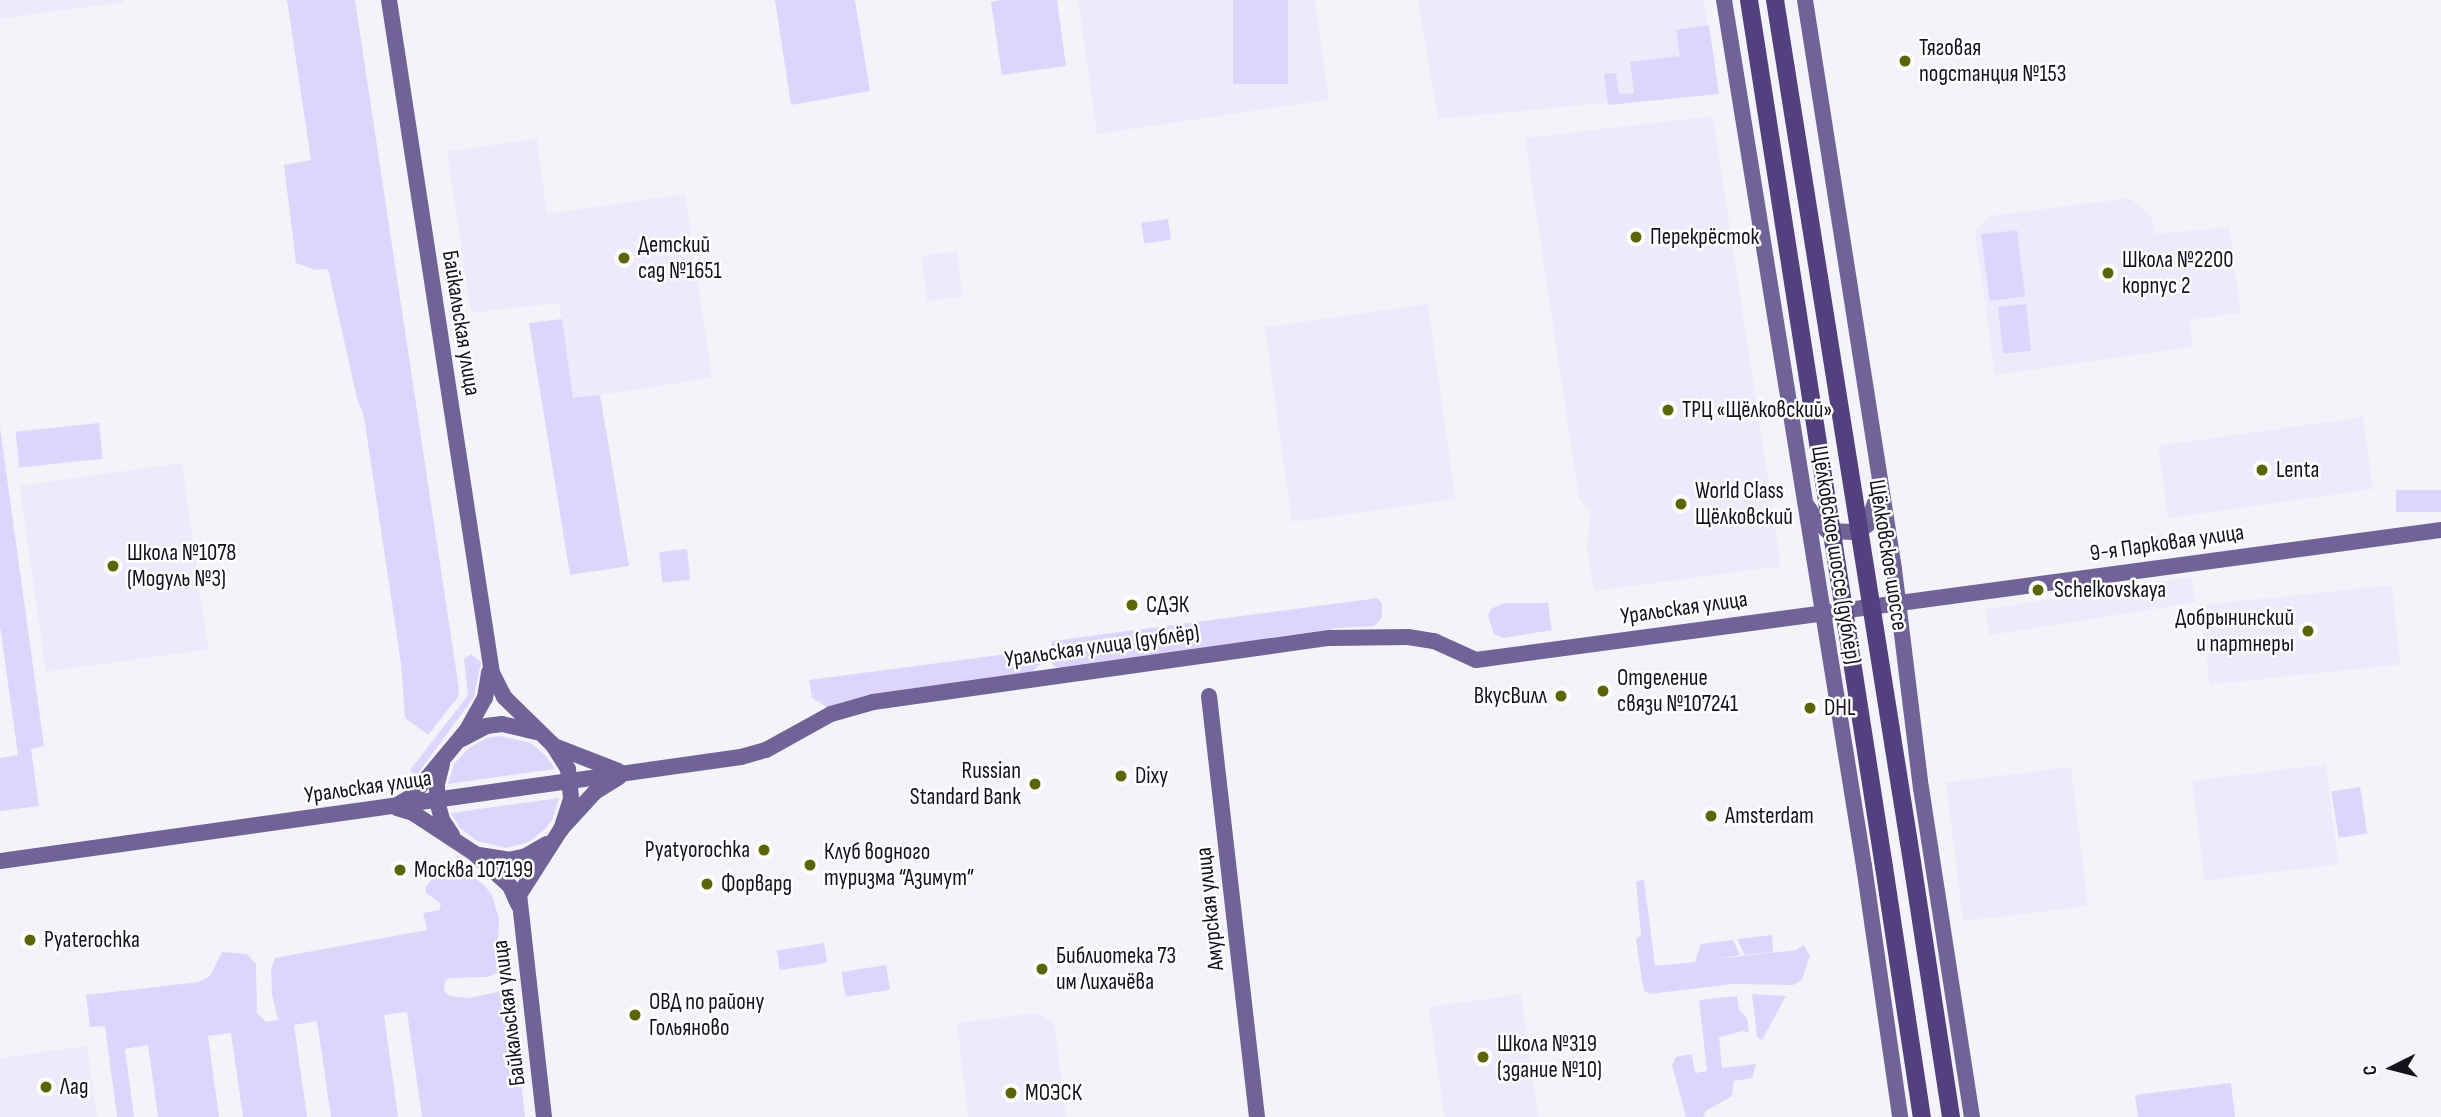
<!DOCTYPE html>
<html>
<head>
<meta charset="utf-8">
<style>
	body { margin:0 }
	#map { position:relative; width:2441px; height:1117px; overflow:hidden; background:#f4f3fa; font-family:"Sofia Sans Condensed",sans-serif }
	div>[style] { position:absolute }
	.built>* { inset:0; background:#eeeafb; transform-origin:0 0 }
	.green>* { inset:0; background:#ded5fd; transform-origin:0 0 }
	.secondary>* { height:16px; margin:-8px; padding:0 8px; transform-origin:8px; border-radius:8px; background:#706397 }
	.primary>* { height:18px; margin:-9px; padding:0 9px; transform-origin:9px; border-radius:9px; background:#53417f }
	.primary-bridge>* { height:18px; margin:-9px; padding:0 9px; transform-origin:9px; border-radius:9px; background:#53417f }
	.dots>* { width:19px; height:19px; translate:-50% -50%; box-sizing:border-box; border:4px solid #fff; border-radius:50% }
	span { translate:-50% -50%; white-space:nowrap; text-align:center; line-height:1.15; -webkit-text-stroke:5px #fff; paint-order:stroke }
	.poi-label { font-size:23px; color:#14111d }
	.left { translate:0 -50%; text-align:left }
	.right { translate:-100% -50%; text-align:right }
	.street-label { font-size:23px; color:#14111d }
	.north { position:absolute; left:2357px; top:1033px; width:70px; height:70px; -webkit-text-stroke:5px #fff; paint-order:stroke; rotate:264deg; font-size:19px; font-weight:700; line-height:28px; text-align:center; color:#14111d }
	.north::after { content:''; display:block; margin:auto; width:24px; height:32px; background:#14111d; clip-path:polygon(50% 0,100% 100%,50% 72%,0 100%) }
</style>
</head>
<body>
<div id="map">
	<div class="built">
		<div style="clip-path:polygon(0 0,123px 0,124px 2px,0 19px)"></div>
		<div style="clip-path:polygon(1078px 0,1315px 0,1329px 100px,1097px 134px)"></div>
		<div style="clip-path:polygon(1418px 0,1704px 0,1718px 92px,1438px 119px)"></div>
		<div style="clip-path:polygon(1713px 116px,1781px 566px,1594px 591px,1587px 549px,1590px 517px,1589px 510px,1579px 499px,1525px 138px)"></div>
		<div style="clip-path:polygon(537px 139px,547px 214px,685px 194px,712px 378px,573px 399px,559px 303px,471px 313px,447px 151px)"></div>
		<div style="clip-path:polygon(2130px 198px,2152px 218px,2155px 234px,2229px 227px,2241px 313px,2190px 320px,2192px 347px,1995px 375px,1975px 231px,1990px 216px)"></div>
		<div style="left:957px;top:251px;width:46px;height:36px;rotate:83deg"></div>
		<div style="left:1428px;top:304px;width:197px;height:165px;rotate:82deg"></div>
		<div style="left:2363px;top:417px;width:73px;height:207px;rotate:82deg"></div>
		<div style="left:182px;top:463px;width:188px;height:164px;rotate:82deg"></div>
		<div style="left:2191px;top:577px;width:26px;height:208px;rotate:81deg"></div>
		<div style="left:2392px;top:585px;width:80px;height:192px;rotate:84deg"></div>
		<div style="left:2326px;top:764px;width:101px;height:135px;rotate:83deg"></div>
		<div style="left:2071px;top:767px;width:140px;height:126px;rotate:83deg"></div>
		<div style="left:1521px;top:994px;width:124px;height:93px;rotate:82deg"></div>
		<div style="clip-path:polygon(1035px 1013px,1054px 1022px,1066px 1117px,968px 1117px,957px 1023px)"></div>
		<div style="clip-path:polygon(87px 1046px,97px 1117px,0 1117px,0 1058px)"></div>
	</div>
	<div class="green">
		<div style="clip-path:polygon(287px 0,355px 0,459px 689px,458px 697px,428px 735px,405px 718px,401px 663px,364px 417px,357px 398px,328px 269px,315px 270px,296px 263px,284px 165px,311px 160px)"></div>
		<div style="clip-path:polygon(775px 0,855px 0,870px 91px,791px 105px)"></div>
		<div style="clip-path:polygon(1002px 0,1057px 0,1066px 66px,1002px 75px,991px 2px)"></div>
		<div style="left:1233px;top:0;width:55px;height:84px"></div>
		<div style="clip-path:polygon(1709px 25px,1719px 94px,1608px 105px,1604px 74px,1616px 73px,1619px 94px,1634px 93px,1630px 62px,1680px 56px,1676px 30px)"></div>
		<div style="left:1168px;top:219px;width:21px;height:27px;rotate:82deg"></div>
		<div style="left:2017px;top:230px;width:67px;height:36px;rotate:83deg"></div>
		<div style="left:2026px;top:304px;width:47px;height:28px;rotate:84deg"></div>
		<div style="clip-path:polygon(562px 319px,573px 398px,600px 395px,629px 566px,570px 575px,529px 323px)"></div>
		<div style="left:99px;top:423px;width:36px;height:84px;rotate:84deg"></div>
		<div style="clip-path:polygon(0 427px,44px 746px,31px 749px,39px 806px,0 811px,0 758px,18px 755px,0 626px)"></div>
		<div style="left:2441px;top:490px;width:22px;height:45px;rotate:90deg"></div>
		<div style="left:687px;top:549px;width:31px;height:28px;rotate:84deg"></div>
		<div style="clip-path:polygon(1378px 598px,1382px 604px,1382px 618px,1374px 626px,1337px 628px,1063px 669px,1054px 666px,1049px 659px,1052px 641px)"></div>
		<div style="clip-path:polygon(1504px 603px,1548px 603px,1552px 630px,1503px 638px,1494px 634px,1488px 616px,1491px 609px)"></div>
		<div style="clip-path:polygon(1037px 650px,1040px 664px,1032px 672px,872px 694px,827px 707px,812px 698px,809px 680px)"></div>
		<div style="clip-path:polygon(471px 654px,481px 662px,474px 697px,416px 776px,410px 770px,468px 695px,464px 659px)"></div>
		<div style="clip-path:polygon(500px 736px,531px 743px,546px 756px,555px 769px,448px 784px,454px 764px,469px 748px,487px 738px)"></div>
		<div style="left:2360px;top:787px;width:47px;height:29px;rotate:81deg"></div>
		<div style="clip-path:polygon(559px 798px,552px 820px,545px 829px,527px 843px,506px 848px,477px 841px,460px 828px,451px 813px)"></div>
		<div style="clip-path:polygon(457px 866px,484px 885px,492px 895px,499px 919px,498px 945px,504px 969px,488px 977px,450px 978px,445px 981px,444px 991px,449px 996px,469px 998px,507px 990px,512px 992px,517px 1010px,514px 1021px,525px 1117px,422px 1117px,407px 1012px,384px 1015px,398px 1117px,331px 1117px,317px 1021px,294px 1025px,307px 1117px,243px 1117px,231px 1033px,208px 1036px,219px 1117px,158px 1117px,148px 1045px,125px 1049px,134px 1117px,117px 1117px,105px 1026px,90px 1027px,86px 995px,199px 982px,210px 976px,222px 952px,235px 953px,247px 954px,256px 964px,257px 1013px,266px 1022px,278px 1020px,272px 995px,271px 969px,275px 958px,427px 930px,423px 913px,439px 910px,441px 904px,426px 893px,426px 886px,439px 871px)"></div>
		<div style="clip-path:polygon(1644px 880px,1655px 966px,1695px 962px,1701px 944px,1733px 940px,1740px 955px,1716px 959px,1796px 950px,1804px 945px,1810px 956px,1802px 980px,1793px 985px,1733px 984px,1649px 994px,1644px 990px,1642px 981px,1636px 939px,1641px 935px,1636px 881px)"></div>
		<div style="clip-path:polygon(1772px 935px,1773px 952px,1745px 955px,1737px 939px)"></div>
		<div style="left:824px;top:943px;width:20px;height:48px;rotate:81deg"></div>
		<div style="left:886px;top:965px;width:25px;height:45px;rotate:81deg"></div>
		<div style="clip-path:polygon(1752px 994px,1786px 996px,1762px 1040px,1757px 1037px)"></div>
		<div style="clip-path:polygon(1737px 996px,1739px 1010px,1747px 1018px,1749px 1033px,1743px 1031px,1719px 1037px,1722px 1068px,1756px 1064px,1752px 1078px,1734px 1081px,1732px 1096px,1706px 1111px,1703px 1117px,1686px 1117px,1672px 1065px,1676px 1057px,1692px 1054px,1695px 1073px,1707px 1071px,1699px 1000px)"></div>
		<div style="clip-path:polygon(2231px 1083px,2235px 1117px,2138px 1117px,2135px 1095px)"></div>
	</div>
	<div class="secondary">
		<div style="left:389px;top:0;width:681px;rotate:81.3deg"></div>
		<div style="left:492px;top:673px;width:27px;rotate:63deg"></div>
		<div style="left:504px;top:697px;width:69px;rotate:44.4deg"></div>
		<div style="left:553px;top:745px;width:28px;rotate:58deg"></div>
		<div style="left:568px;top:769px;width:30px;rotate:84deg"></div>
		<div style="left:571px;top:799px;width:32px;rotate:108deg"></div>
		<div style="left:1724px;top:0;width:877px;rotate:80.82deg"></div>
		<div style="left:1864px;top:866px;width:254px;rotate:81.8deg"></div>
		<div style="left:1805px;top:0;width:576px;rotate:81.11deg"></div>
		<div style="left:1894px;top:569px;width:221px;rotate:83deg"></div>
		<div style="left:1921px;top:788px;width:333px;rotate:81.2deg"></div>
		<div style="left:1808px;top:507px;width:15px;rotate:58deg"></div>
		<div style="left:1816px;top:520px;width:16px;rotate:43deg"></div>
		<div style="left:1828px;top:531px;width:26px;rotate:2deg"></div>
		<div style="left:1854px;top:532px;width:15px;rotate:-28deg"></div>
		<div style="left:1867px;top:525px;width:35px;rotate:-70deg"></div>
		<div style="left:1209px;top:696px;width:424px;rotate:83.5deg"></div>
		<div style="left:462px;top:739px;width:27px;rotate:-28deg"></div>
		<div style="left:486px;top:726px;width:16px;rotate:-7deg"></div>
		<div style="left:502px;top:724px;width:35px;rotate:13deg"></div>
		<div style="left:554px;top:746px;width:69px;rotate:21.3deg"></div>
		<div style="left:442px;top:764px;width:21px;rotate:104deg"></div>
		<div style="left:437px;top:784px;width:17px;rotate:90deg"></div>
		<div style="left:437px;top:801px;width:20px;rotate:75deg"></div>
		<div style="left:442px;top:820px;width:18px;rotate:56deg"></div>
		<div style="left:397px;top:805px;width:17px;rotate:-31deg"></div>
		<div style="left:412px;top:796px;width:86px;rotate:-50.2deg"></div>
		<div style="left:467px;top:730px;width:37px;rotate:-61deg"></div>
		<div style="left:485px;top:698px;width:26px;rotate:-81deg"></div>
		<div style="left:397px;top:808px;width:17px;rotate:17deg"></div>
		<div style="left:413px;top:813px;width:73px;rotate:33.3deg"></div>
		<div style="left:474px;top:853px;width:49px;rotate:42.5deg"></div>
		<div style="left:510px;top:886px;width:20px;rotate:66deg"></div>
		<div style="left:479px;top:855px;width:30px;rotate:9deg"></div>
		<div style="left:509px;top:860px;width:17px;rotate:-13deg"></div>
		<div style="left:526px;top:856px;width:24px;rotate:-30deg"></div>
		<div style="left:0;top:861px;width:748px;rotate:-7.99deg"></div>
		<div style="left:741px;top:757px;width:26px;rotate:-16deg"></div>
		<div style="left:766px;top:750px;width:74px;rotate:-29deg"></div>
		<div style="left:831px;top:714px;width:44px;rotate:-15.9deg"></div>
		<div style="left:873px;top:702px;width:462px;rotate:-8deg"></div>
		<div style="left:1331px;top:638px;width:77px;rotate:-0.7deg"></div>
		<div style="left:1408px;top:637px;width:26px;rotate:9deg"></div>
		<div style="left:1434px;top:641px;width:46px;rotate:24.3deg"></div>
		<div style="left:1476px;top:660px;width:974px;rotate:-7.67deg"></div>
		<div style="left:544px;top:1117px;width:223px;rotate:-96.4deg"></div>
		<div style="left:519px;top:895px;width:78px;rotate:-57.5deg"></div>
		<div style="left:561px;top:829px;width:50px;rotate:-47.4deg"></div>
		<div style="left:595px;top:792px;width:28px;rotate:-32deg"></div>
	</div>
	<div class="primary">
		<div style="left:1912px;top:862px;width:258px;rotate:81.3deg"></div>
		<div style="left:1884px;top:867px;width:253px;rotate:81.4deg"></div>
	</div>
	<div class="primary-bridge">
		<div style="left:1749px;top:0;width:877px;rotate:81.15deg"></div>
		<div style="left:1775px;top:0;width:873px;rotate:80.97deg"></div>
	</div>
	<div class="dots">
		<div style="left:1905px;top:61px;background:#5c6504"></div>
		<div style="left:1636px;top:237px;background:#5c6504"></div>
		<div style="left:624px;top:258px;background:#5c6504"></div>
		<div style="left:2108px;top:273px;background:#5c6504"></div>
		<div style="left:1668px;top:410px;background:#5c6504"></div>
		<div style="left:2262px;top:470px;background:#5c6504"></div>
		<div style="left:1681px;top:504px;background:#5c6504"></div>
		<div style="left:113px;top:566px;background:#5c6504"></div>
		<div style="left:2038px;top:590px;background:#5c6504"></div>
		<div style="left:1132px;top:605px;background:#5c6504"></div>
		<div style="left:2308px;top:631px;background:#5c6504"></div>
		<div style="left:1603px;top:691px;background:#5c6504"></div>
		<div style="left:1561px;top:696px;background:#5c6504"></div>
		<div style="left:1810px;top:708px;background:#5c6504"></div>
		<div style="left:1121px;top:776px;background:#5c6504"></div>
		<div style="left:1035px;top:784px;background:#5c6504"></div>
		<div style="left:1711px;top:816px;background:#5c6504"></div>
		<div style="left:764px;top:850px;background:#5c6504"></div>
		<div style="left:810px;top:865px;background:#5c6504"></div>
		<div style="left:400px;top:870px;background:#5c6504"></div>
		<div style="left:707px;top:884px;background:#5c6504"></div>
		<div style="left:30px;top:940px;background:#5c6504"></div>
		<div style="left:1042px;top:969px;background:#5c6504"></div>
		<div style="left:635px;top:1015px;background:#5c6504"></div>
		<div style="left:1483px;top:1057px;background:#5c6504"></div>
		<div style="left:46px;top:1087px;background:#5c6504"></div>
		<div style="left:1011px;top:1093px;background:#5c6504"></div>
	</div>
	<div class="poi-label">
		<span class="left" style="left:1919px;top:61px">Тяговая<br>подстанция №153</span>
		<span class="left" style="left:1650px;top:237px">Перекрёсток</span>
		<span class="left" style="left:638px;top:258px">Детский<br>сад №1651</span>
		<span class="left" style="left:2122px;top:273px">Школа №2200<br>корпус 2</span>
		<span class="left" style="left:1682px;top:410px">ТРЦ «Щёлковский»</span>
		<span class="left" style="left:2276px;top:470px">Lenta</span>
		<span class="left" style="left:1695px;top:504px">World Class<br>Щёлковский</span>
		<span class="left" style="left:127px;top:566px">Школа №1078<br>(Модуль №3)</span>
		<span class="left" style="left:2054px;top:590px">Schelkovskaya</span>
		<span class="left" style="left:1146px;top:605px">СДЭК</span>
		<span class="right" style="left:2294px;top:631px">Добрынинский<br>и партнеры</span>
		<span class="left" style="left:1617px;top:691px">Отделение<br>связи №107241</span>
		<span class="right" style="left:1547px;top:696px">ВкусВилл</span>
		<span class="left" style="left:1824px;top:708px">DHL</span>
		<span class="right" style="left:1021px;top:784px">Russian<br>Standard Bank</span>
		<span class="left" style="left:1135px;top:776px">Dixy</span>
		<span class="left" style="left:1725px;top:816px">Amsterdam</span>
		<span class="right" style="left:750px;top:850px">Pyatyorochka</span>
		<span class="left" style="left:824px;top:865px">Клуб водного<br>туризма “Азимут”</span>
		<span class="left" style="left:414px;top:870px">Москва 107199</span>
		<span class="left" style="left:721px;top:884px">Форвард</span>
		<span class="left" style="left:44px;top:940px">Pyaterochka</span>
		<span class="left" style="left:1056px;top:969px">Библиотека 73<br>им Лихачёва</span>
		<span class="left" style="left:649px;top:1015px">ОВД по району<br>Гольяново</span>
		<span class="left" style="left:1497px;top:1057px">Школа №319<br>(здание №10)</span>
		<span class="left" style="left:60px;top:1087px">Лад</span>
		<span class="left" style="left:1025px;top:1093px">МОЭСК</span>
	</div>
	<div class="street-label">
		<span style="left:461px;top:323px;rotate:81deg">Байкальская улица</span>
		<span style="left:2167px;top:543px;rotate:-8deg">9-я Парковая улица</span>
		<span style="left:1836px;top:555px;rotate:81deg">Щёлковское шоссе (дублёр)</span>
		<span style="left:1888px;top:555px;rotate:81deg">Щёлковское шоссе</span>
		<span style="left:1684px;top:608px;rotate:-8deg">Уральская улица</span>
		<span style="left:1102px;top:646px;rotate:-8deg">Уральская улица (дублёр)</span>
		<span style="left:368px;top:787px;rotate:-8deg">Уральская улица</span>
		<span style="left:1210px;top:909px;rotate:-96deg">Амурская улица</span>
		<span style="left:509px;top:1013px;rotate:-97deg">Байкальская улица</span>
	</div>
	<div class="north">С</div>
</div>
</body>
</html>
